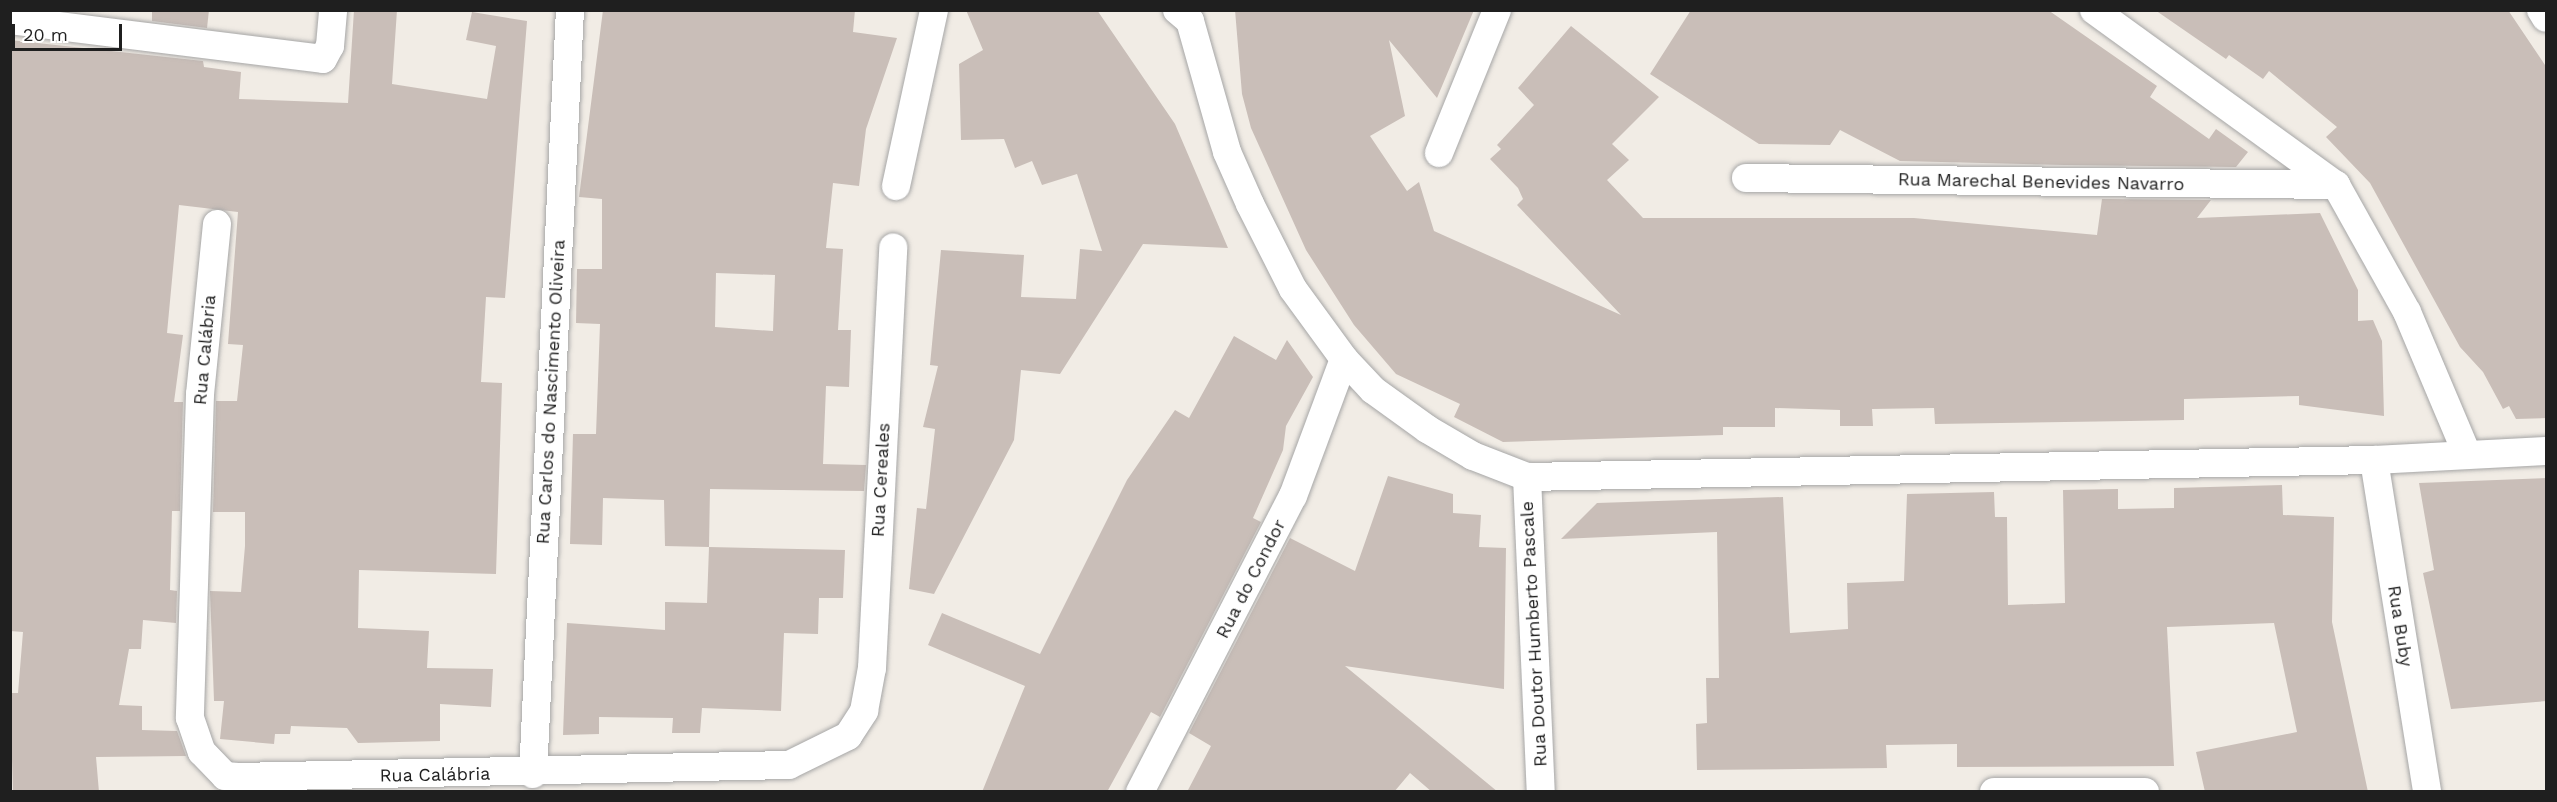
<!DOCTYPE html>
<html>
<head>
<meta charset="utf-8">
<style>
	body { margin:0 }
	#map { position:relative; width:2557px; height:802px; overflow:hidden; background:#f1ece5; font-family:"Work Sans",sans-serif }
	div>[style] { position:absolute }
	.building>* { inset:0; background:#c9beb8 }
	.roads { filter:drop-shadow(0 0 2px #a6a6a6) drop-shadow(0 0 2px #a6a6a6) }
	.minor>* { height:28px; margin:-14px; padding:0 14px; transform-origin:14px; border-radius:14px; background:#fff }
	span { translate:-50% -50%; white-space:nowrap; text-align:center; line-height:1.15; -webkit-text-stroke:4.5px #fff; paint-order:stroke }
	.street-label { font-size:18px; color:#1f1f1f }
	.frame { position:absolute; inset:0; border:12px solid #1f1f1f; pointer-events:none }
	.scale { position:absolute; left:12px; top:24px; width:110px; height:27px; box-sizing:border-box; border:3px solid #1f1f1f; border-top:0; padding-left:8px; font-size:18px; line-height:21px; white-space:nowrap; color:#1f1f1f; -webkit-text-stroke:4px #fff; paint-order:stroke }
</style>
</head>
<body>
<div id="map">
	<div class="building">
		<div style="clip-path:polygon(152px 10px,209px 10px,207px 28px,152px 21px)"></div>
		<div style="clip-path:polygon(354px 10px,397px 10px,392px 84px,487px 99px,496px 46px,466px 40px,472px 12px,527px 21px,505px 298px,486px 297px,481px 382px,502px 383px,496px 574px,359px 570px,358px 628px,429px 631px,427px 668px,493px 669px,491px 707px,440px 704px,440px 741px,358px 743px,347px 728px,291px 726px,290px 734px,275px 734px,274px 744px,220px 739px,224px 701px,214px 701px,210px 591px,241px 592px,245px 546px,245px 512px,213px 512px,216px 401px,237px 401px,243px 345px,228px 344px,238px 212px,179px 205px,167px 333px,183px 335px,174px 402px,183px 402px,180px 511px,172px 511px,170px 590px,177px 591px,176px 623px,143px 620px,141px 649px,129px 649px,119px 705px,142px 706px,142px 730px,177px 731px,186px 756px,96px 757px,99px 792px,13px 792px,10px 693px,18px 693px,23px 632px,10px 631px,10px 40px,203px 61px,204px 67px,241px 72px,239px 99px,348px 103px)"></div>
		<div style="clip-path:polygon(evenodd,603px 10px,855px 10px,853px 32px,897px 38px,866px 129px,859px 186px,833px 183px,826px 248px,843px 249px,838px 330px,851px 330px,849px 387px,826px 386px,823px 464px,866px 465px,864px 491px,710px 489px,709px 547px,665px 546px,664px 500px,603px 498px,602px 545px,570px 544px,573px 434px,596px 434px,600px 324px,576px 323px,577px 269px,602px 269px,602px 199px,579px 197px,603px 10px,716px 273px,775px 275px,773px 331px,715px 327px,716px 273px)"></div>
		<div style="clip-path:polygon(966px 10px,1097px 10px,1175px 124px,1228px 248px,1143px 244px,1060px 374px,1021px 370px,1014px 440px,934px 594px,909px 589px,917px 508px,926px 509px,935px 429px,923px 427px,938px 366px,930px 365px,941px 250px,1024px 255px,1021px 297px,1076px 299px,1080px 249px,1102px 251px,1077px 174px,1042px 185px,1032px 161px,1015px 168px,1004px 139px,961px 140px,959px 64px,983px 50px)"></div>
		<div style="clip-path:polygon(1235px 10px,1474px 10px,1437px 98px,1389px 40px,1405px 116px,1370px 136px,1407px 191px,1419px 182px,1434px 231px,1621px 315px,1517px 205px,1523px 199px,1518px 188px,1490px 159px,1501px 149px,1497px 145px,1534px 105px,1518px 88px,1571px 26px,1659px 97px,1612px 144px,1629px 160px,1607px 180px,1643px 218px,1914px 218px,2097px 235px,2102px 199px,2211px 200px,2197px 218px,2320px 213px,2358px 290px,2358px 321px,2373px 320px,2382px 341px,2384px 416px,2299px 405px,2299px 396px,2184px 399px,2184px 420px,2130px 421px,1935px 424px,1934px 408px,1872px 409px,1873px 426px,1840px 426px,1840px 410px,1775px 408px,1775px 427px,1723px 427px,1723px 435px,1503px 442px,1454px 417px,1460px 404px,1396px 374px,1354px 325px,1306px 250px,1251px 128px,1242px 94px)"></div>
		<div style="clip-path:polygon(1691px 10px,2048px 10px,2157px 86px,2150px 97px,2209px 139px,2216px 129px,2248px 152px,2236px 167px,2065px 165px,1900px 161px,1840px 130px,1830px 145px,1759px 144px,1650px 74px)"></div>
		<div style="clip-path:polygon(2155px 10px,2508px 10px,2547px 68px,2547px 418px,2516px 419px,2509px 406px,2503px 409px,2483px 372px,2460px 347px,2370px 183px,2326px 137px,2337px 127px,2269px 71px,2263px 79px,2229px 55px,2226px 59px)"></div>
		<div style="clip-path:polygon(1234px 336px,1276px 360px,1287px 340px,1313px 377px,1286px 426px,1283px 450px,1253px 518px,1261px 522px,1160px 717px,1151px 712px,1107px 792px,982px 792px,1025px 686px,928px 645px,942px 613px,1040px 654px,1127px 480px,1175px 410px,1189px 418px)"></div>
		<div style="clip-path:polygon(1388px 476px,1453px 494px,1453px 513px,1481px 515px,1479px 547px,1506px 548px,1504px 689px,1345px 666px,1498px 792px,1432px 792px,1410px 773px,1394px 792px,1187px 792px,1211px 746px,1189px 733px,1290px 538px,1355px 571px)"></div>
		<div style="clip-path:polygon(2547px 478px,2547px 701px,2451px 709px,2423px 573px,2434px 570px,2419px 483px)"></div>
		<div style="clip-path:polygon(2282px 485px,2283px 515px,2334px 517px,2332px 622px,2368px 792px,2205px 792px,2196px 752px,2297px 732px,2274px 623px,2167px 627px,2174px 766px,1957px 767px,1957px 744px,1886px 745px,1887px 768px,1697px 770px,1696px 724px,1707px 723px,1706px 678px,1719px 678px,1717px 532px,1561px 539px,1597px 503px,1783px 497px,1790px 633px,1848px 629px,1847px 583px,1904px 581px,1907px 494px,1994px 492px,1995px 517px,2007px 517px,2008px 605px,2065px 603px,2063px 490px,2118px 489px,2118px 509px,2174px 508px,2174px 488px)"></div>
		<div style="clip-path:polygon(709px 547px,845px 550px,843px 598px,819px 598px,818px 634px,784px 633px,781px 711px,702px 708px,700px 733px,672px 733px,673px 718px,599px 717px,599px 734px,563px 735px,567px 623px,665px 630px,665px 602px,707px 603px)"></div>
	</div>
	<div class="roads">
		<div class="minor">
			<div style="left:1177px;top:10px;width:17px;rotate:40deg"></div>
			<div style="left:1190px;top:21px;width:136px;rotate:74.2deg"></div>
			<div style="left:1227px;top:152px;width:57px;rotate:66.1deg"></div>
			<div style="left:1250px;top:204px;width:95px;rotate:63.2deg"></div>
			<div style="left:1293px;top:289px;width:87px;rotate:53.9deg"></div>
			<div style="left:1344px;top:359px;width:42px;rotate:46.9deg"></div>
			<div style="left:1373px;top:390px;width:67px;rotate:35.8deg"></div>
			<div style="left:1427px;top:429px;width:53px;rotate:30.4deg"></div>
			<div style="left:1473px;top:456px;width:58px;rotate:21.3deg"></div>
			<div style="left:1527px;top:477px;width:847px;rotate:-1.15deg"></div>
			<div style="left:2374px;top:460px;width:172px;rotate:-3deg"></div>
			<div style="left:2094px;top:10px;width:299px;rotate:35.9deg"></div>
			<div style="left:2336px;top:185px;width:145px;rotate:60.8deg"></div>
			<div style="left:2407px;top:312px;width:154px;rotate:67.1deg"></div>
			<div style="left:2541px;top:10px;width:9px;rotate:58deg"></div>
			<div style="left:10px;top:20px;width:315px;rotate:7.1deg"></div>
			<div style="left:323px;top:59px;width:15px;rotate:-62deg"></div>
			<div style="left:330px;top:46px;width:36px;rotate:-85deg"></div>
			<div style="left:1439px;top:153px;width:154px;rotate:-67.9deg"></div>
			<div style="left:1746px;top:178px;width:590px;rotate:0.68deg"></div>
			<div style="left:896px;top:186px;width:180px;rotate:-77.8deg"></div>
			<div style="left:217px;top:224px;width:171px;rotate:95.7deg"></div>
			<div style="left:200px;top:394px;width:324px;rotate:91.8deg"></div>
			<div style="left:190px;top:718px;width:36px;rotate:71deg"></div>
			<div style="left:202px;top:752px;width:33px;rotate:46deg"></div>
			<div style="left:225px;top:776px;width:13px;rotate:4deg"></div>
			<div style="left:238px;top:777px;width:551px;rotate:-1.25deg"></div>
			<div style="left:789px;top:765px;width:66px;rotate:-26.2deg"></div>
			<div style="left:848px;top:736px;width:30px;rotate:-57deg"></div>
			<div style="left:864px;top:711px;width:44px;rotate:-79.5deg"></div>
			<div style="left:872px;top:668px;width:421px;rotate:-87.1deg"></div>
			<div style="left:2374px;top:460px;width:336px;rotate:80.9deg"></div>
			<div style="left:1527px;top:477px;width:315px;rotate:87.5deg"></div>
			<div style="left:533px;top:774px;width:765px;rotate:-87.23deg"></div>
			<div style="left:1140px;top:792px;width:333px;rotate:-62.7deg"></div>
			<div style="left:1293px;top:496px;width:146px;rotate:-69.6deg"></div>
			<div style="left:1994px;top:792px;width:151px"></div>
		</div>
	</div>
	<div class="street-label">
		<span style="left:2041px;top:182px;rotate:1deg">Rua Marechal Benevides Navarro</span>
		<span style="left:205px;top:350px;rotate:-85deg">Rua Calábria</span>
		<span style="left:551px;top:392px;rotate:-87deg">Rua Carlos do Nascimento Oliveira</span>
		<span style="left:881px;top:480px;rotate:-87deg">Rua Cereales</span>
		<span style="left:1251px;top:579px;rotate:-63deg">Rua do Condor</span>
		<span style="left:2400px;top:626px;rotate:81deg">Rua Buby</span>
		<span style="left:1534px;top:634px;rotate:-93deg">Rua Doutor Humberto Pascale</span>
		<span style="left:435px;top:775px;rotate:-1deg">Rua Calábria</span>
	</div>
	<div class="frame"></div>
	<div class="scale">20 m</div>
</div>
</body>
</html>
